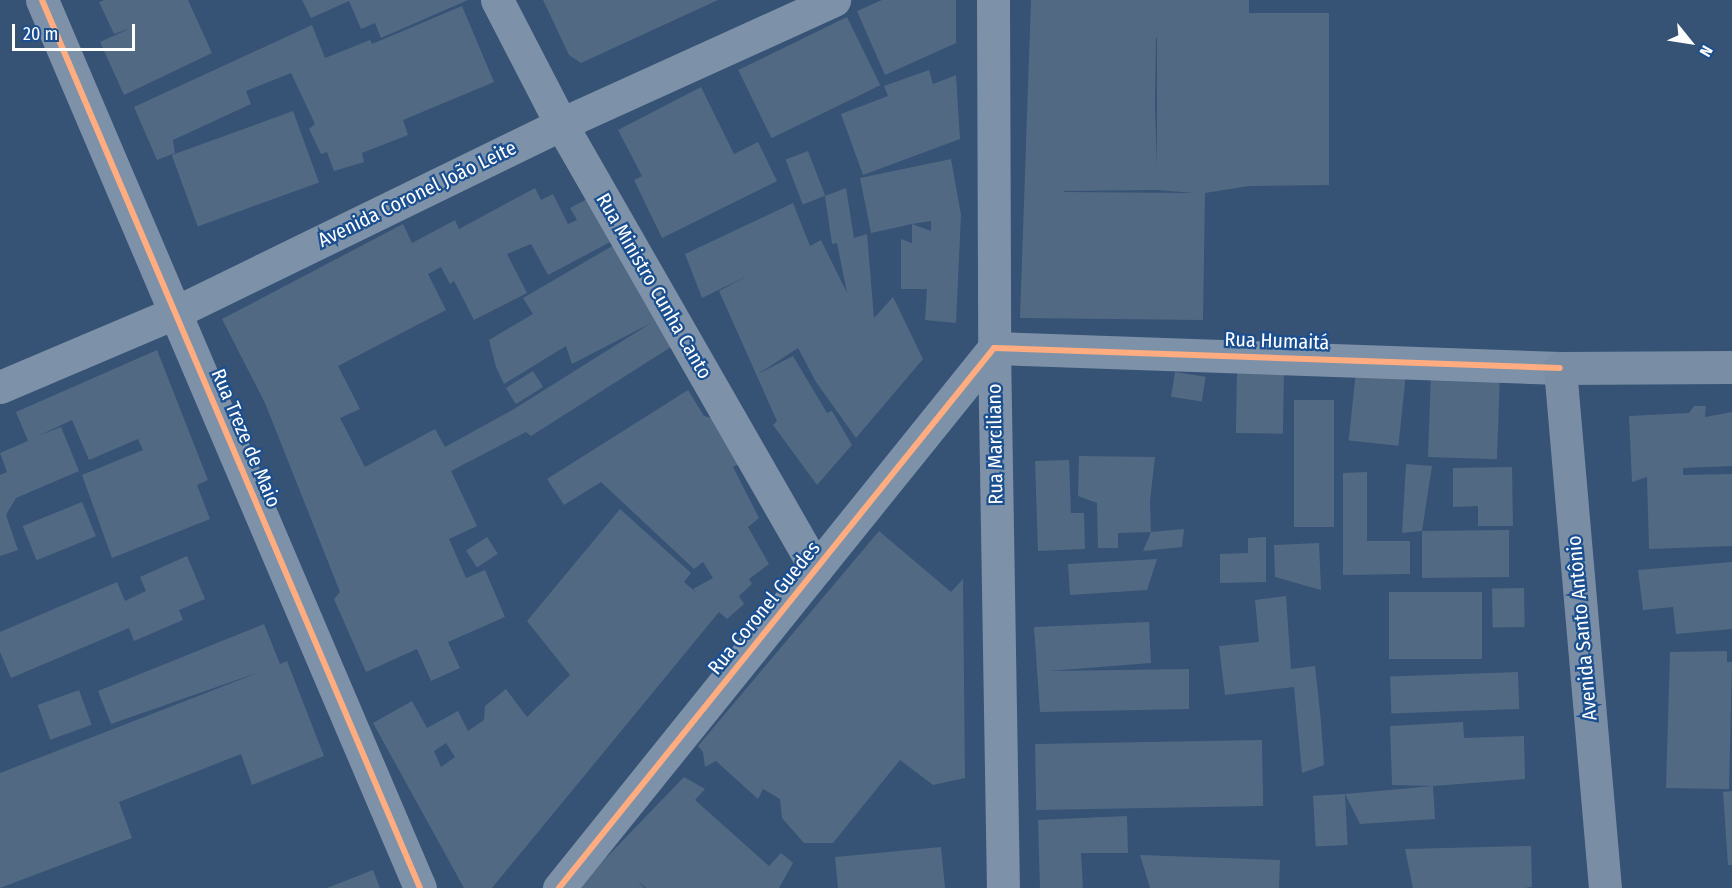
<!DOCTYPE html>
<html>
<head>
<meta charset="utf-8">
<style>
	body { margin:0 }
	#map { position:relative; width:1732px; height:888px; overflow:hidden; background:#365274; font-family:"Fira Sans Condensed",sans-serif }
	div>[style] { position:absolute }
	.building>* { inset:0; background:#526984; transform-origin:0 0 }
	.minor>* { height:33px; margin:-16.5px; padding:0 16.5px; transform-origin:16.5px; border-radius:16.5px; background:#7d92a8 }
	.tertiary>* { height:33px; margin:-16.5px; padding:0 16.5px; transform-origin:16.5px; border-radius:16.5px; background:#7d92a8 }
	.secondary>* { height:33px; margin:-16.5px; padding:0 16.5px; transform-origin:16.5px; border-radius:16.5px; background:#798da4 }
	.cycleway>* { height:6px; margin:-3px; padding:0 3px; transform-origin:3px; border-radius:3px; background:#ffac80 }
	span { translate:-50% -50%; white-space:nowrap; text-align:center; line-height:1.15; -webkit-text-stroke:4.5px #1b4f8f; paint-order:stroke }
	.street-label { font-size:20px; color:#fff }
	.north { position:absolute; left:1660px; top:12px; width:60px; height:60px; -webkit-text-stroke:4px #1b4f8f; paint-order:stroke; rotate:120deg; font-size:16px; font-weight:700; line-height:24px; text-align:center; color:#fff }
	.north::after { content:''; display:block; margin:auto; width:21px; height:27px; background:#fff; clip-path:polygon(50% 0,100% 100%,50% 72%,0 100%) }
	.scale { position:absolute; left:12px; top:24px; width:123px; height:27px; box-sizing:border-box; border:3px solid #fff; border-top:0; padding-left:8px; font-size:18px; line-height:21px; white-space:nowrap; color:#fff; -webkit-text-stroke:4px #1b4f8f; paint-order:stroke }
</style>
</head>
<body>
<div id="map">
	<div class="building">
		<div style="clip-path:polygon(104px 0,188px 0,212px 53px,124px 95px,100px 42px,131px 28px,114px 34px,99px 2px)"></div>
		<div style="clip-path:polygon(302px 0,468px 0,381px 38px,375px 23px,361px 29px,349px 1px,311px 18px)"></div>
		<div style="clip-path:polygon(543px 0,718px 0,581px 63px,569px 55px)"></div>
		<div style="clip-path:polygon(882px 0,956px 0,956px 43px,885px 75px,857px 11px)"></div>
		<div style="clip-path:polygon(evenodd,1031px 0,1249px 0,1249px 13px,1329px 13px,1329px 185px,1249px 186px,1205px 193px,1203px 320px,1020px 318px,1031px 0,1156px 38px,1157px 38px,1157px 166px,1155px 106px,1156px 38px,1031px 0,1157px 190px,1194px 193px,1064px 192px,1064px 191px,1157px 190px)"></div>
		<div style="clip-path:polygon(462px 6px,494px 82px,403px 120px,408px 135px,362px 153px,364px 162px,334px 171px,327px 152px,321px 154px,309px 129px,315px 124px,291px 73px,246px 91px,251px 104px,173px 140px,175px 153px,157px 160px,134px 107px,312px 25px,325px 58px,370px 40px,372px 44px)"></div>
		<div style="left:847px;top:17px;width:76px;height:121px;rotate:64deg"></div>
		<div style="clip-path:polygon(929px 70px,933px 84px,956px 75px,960px 139px,863px 175px,841px 114px,888px 96px,884px 86px)"></div>
		<div style="clip-path:polygon(701px 87px,734px 154px,758px 142px,777px 181px,662px 238px,634px 180px,642px 176px,618px 130px)"></div>
		<div style="left:293px;top:111px;width:76px;height:129px;rotate:70deg"></div>
		<div style="left:808px;top:151px;width:48px;height:24px;rotate:69deg"></div>
		<div style="clip-path:polygon(951px 159px,961px 215px,956px 323px,925px 320px,927px 289px,901px 289px,901px 239px,912px 243px,912px 224px,931px 231px,931px 221px,912px 224px,871px 233px,860px 178px)"></div>
		<div style="clip-path:polygon(535px 188px,541px 200px,553px 194px,568px 224px,577px 220px,570px 208px,591px 197px,614px 240px,548px 275px,531px 244px,507px 254px,527px 293px,474px 320px,454px 281px,450px 284px,441px 267px,428px 274px,446px 310px,338px 366px,360px 409px,340px 418px,365px 467px,435px 429px,445px 447px,514px 409px,651px 323px,572px 364px,566px 346px,504px 384px,496px 367px,489px 340px,533px 314px,523px 298px,614px 245px,671px 347px,531px 436px,526px 432px,451px 471px,477px 526px,449px 539px,466px 578px,485px 570px,505px 617px,448px 642px,460px 668px,431px 681px,417px 649px,366px 672px,334px 599px,340px 592px,265px 403px,222px 319px,403px 224px,412px 243px,455px 220px,459px 229px)"></div>
		<div style="clip-path:polygon(846px 188px,854px 238px,867px 234px,874px 318px,893px 297px,923px 359px,856px 438px,816px 382px,798px 348px,758px 374px,793px 356px,827px 413px,832px 411px,852px 445px,817px 485px,773px 425px,777px 421px,719px 291px,749px 275px,702px 298px,685px 254px,793px 203px,810px 246px,821px 240px,847px 293px,837px 243px,832px 244px,825px 196px)"></div>
		<div style="clip-path:polygon(157px 350px,208px 480px,197px 485px,210px 519px,112px 558px,82px 475px,143px 450px,138px 439px,89px 460px,72px 420px,38px 436px,61px 427px,79px 471px,16px 498px,6px 515px,18px 550px,0 556px,0 475px,7px 472px,0 453px,28px 441px,16px 412px)"></div>
		<div style="left:533px;top:371px;width:19px;height:32px;rotate:58deg"></div>
		<div style="left:1237px;top:371px;width:47px;height:62px;rotate:1deg"></div>
		<div style="left:1356px;top:371px;width:50px;height:70px;rotate:6deg"></div>
		<div style="left:1431px;top:371px;width:69px;height:86px;rotate:2deg"></div>
		<div style="left:1175px;top:372px;width:31px;height:25px;rotate:9deg"></div>
		<div style="clip-path:polygon(evenodd,688px 390px,704px 416px,715px 419px,739px 464px,733px 467px,759px 518px,748px 527px,769px 564px,749px 579px,752px 584px,739px 596px,744px 604px,727px 619px,719px 612px,492px 888px,464px 888px,373px 723px,412px 701px,427px 728px,458px 711px,468px 731px,484px 720px,485px 706px,506px 689px,527px 717px,570px 675px,527px 621px,620px 509px,691px 573px,684px 582px,699px 595px,693px 589px,713px 578px,703px 562px,694px 569px,601px 482px,564px 505px,547px 479px,688px 390px,446px 743px,455px 757px,441px 767px,434px 751px,446px 743px)"></div>
		<div style="left:1294px;top:400px;width:40px;height:127px"></div>
		<div style="clip-path:polygon(1694px 406px,1706px 406px,1705px 417px,1732px 412px,1732px 466px,1683px 468px,1683px 475px,1732px 474px,1732px 546px,1649px 549px,1647px 477px,1632px 482px,1629px 416px,1689px 413px)"></div>
		<div style="clip-path:polygon(1079px 456px,1155px 457px,1150px 501px,1151px 532px,1118px 533px,1118px 548px,1098px 548px,1097px 503px,1078px 496px)"></div>
		<div style="clip-path:polygon(1069px 460px,1071px 513px,1084px 513px,1085px 549px,1038px 551px,1035px 461px)"></div>
		<div style="clip-path:polygon(1406px 464px,1432px 466px,1422px 531px,1509px 530px,1509px 577px,1422px 578px,1422px 531px,1402px 533px)"></div>
		<div style="clip-path:polygon(1512px 467px,1513px 526px,1478px 526px,1478px 506px,1453px 507px,1453px 468px)"></div>
		<div style="clip-path:polygon(1367px 472px,1367px 541px,1410px 541px,1410px 574px,1343px 575px,1343px 473px)"></div>
		<div style="left:82px;top:502px;width:37px;height:64px;rotate:68deg"></div>
		<div style="clip-path:polygon(1184px 529px,1182px 547px,1143px 551px,1151px 532px)"></div>
		<div style="clip-path:polygon(879px 531px,951px 592px,963px 579px,965px 778px,933px 785px,900px 760px,833px 843px,804px 843px,782px 818px,780px 799px,763px 789px,758px 799px,716px 761px,705px 767px,703px 752px,698px 746px)"></div>
		<div style="left:487px;top:537px;width:20px;height:25px;rotate:57deg"></div>
		<div style="clip-path:polygon(1266px 537px,1266px 582px,1220px 583px,1220px 554px,1248px 553px,1248px 538px)"></div>
		<div style="clip-path:polygon(1319px 543px,1321px 590px,1275px 577px,1274px 545px)"></div>
		<div style="clip-path:polygon(187px 556px,205px 599px,179px 610px,183px 620px,134px 641px,129px 628px,11px 678px,0 652px,0 632px,117px 582px,125px 601px,146px 591px,140px 577px)"></div>
		<div style="clip-path:polygon(1157px 559px,1147px 590px,1070px 595px,1068px 564px)"></div>
		<div style="clip-path:polygon(1732px 562px,1732px 629px,1676px 634px,1673px 607px,1643px 610px,1638px 570px)"></div>
		<div style="left:1524px;top:588px;width:39px;height:32px;rotate:89deg"></div>
		<div style="left:1389px;top:592px;width:93px;height:67px"></div>
		<div style="clip-path:polygon(1286px 596px,1291px 669px,1315px 666px,1321px 721px,1324px 765px,1302px 773px,1294px 687px,1225px 695px,1219px 646px,1259px 642px,1255px 600px)"></div>
		<div style="clip-path:polygon(1149px 622px,1151px 663px,1049px 671px,1189px 669px,1189px 709px,1040px 712px,1034px 627px)"></div>
		<div style="clip-path:polygon(264px 624px,280px 664px,287px 661px,324px 756px,252px 785px,241px 754px,119px 802px,132px 838px,0 888px,0 773px,257px 673px,111px 724px,98px 691px)"></div>
		<div style="clip-path:polygon(1727px 651px,1727px 662px,1732px 662px,1729px 789px,1666px 788px,1670px 652px)"></div>
		<div style="left:1518px;top:672px;width:37px;height:128px;rotate:88deg"></div>
		<div style="left:79px;top:690px;width:37px;height:44px;rotate:70deg"></div>
		<div style="clip-path:polygon(1463px 722px,1464px 738px,1524px 736px,1525px 779px,1433px 786px,1435px 819px,1360px 824px,1345px 794px,1433px 786px,1392px 785px,1390px 726px)"></div>
		<div style="left:1262px;top:740px;width:66px;height:227px;rotate:89deg"></div>
		<div style="clip-path:polygon(684px 777px,705px 789px,695px 800px,769px 866px,781px 853px,793px 863px,779px 888px,646px 888px,638px 881px,644px 888px,577px 888px)"></div>
		<div style="clip-path:polygon(1732px 791px,1732px 865px,1728px 865px,1723px 792px)"></div>
		<div style="left:1345px;top:794px;width:51px;height:32px;rotate:87deg"></div>
		<div style="clip-path:polygon(1127px 816px,1128px 853px,1081px 853px,1083px 888px,1040px 888px,1038px 820px)"></div>
		<div style="clip-path:polygon(1531px 846px,1532px 887px,1525px 888px,1413px 888px,1405px 849px)"></div>
		<div style="clip-path:polygon(941px 847px,945px 888px,838px 888px,835px 857px)"></div>
		<div style="clip-path:polygon(1140px 855px,1280px 860px,1279px 888px,1150px 888px)"></div>
		<div style="clip-path:polygon(373px 870px,380px 888px,327px 888px)"></div>
	</div>
	<div class="minor">
		<div style="left:497px;top:0;width:140px;rotate:62.7deg"></div>
		<div style="left:561px;top:124px;width:513px;rotate:60.19deg"></div>
	</div>
	<div class="tertiary">
		<div style="left:42px;top:0;width:965px;rotate:66.94deg"></div>
		<div style="left:993px;top:0;width:348px;rotate:89.8deg"></div>
		<div style="left:994px;top:348px;width:540px;rotate:89.05deg"></div>
		<div style="left:0;top:387px;width:189px;rotate:-23deg"></div>
		<div style="left:174px;top:313px;width:431px;rotate:-26deg"></div>
		<div style="left:561px;top:124px;width:300px;rotate:-24.4deg"></div>
		<div style="left:559px;top:888px;width:693px;rotate:-51.15deg"></div>
		<div style="left:994px;top:348px;width:566px;rotate:2.02deg"></div>
	</div>
	<div class="secondary">
		<div style="left:1605px;top:888px;width:522px;rotate:-94.95deg"></div>
		<div style="left:1560px;top:368px;width:172px;rotate:-0.3deg"></div>
	</div>
	<div class="cycleway">
		<div style="left:42px;top:0;width:965px;rotate:66.94deg"></div>
		<div style="left:559px;top:888px;width:693px;rotate:-51.15deg"></div>
		<div style="left:994px;top:348px;width:566px;rotate:2.02deg"></div>
	</div>
	<div class="street-label">
		<span style="left:417px;top:194px;rotate:-26deg">Avenida Coronel João Leite</span>
		<span style="left:654px;top:286px;rotate:60deg">Rua Ministro Cunha Canto</span>
		<span style="left:1277px;top:341px;rotate:2deg">Rua Humaitá</span>
		<span style="left:246px;top:438px;rotate:67deg">Rua Treze de Maio</span>
		<span style="left:995px;top:444px;rotate:-91deg">Rua Marciliano</span>
		<span style="left:764px;top:608px;rotate:-51deg">Rua Coronel Guedes</span>
		<span style="left:1582px;top:628px;rotate:-95deg">Avenida Santo Antônio</span>
	</div>
	<div class="north">N</div>
	<div class="scale">20 m</div>
</div>
</body>
</html>
